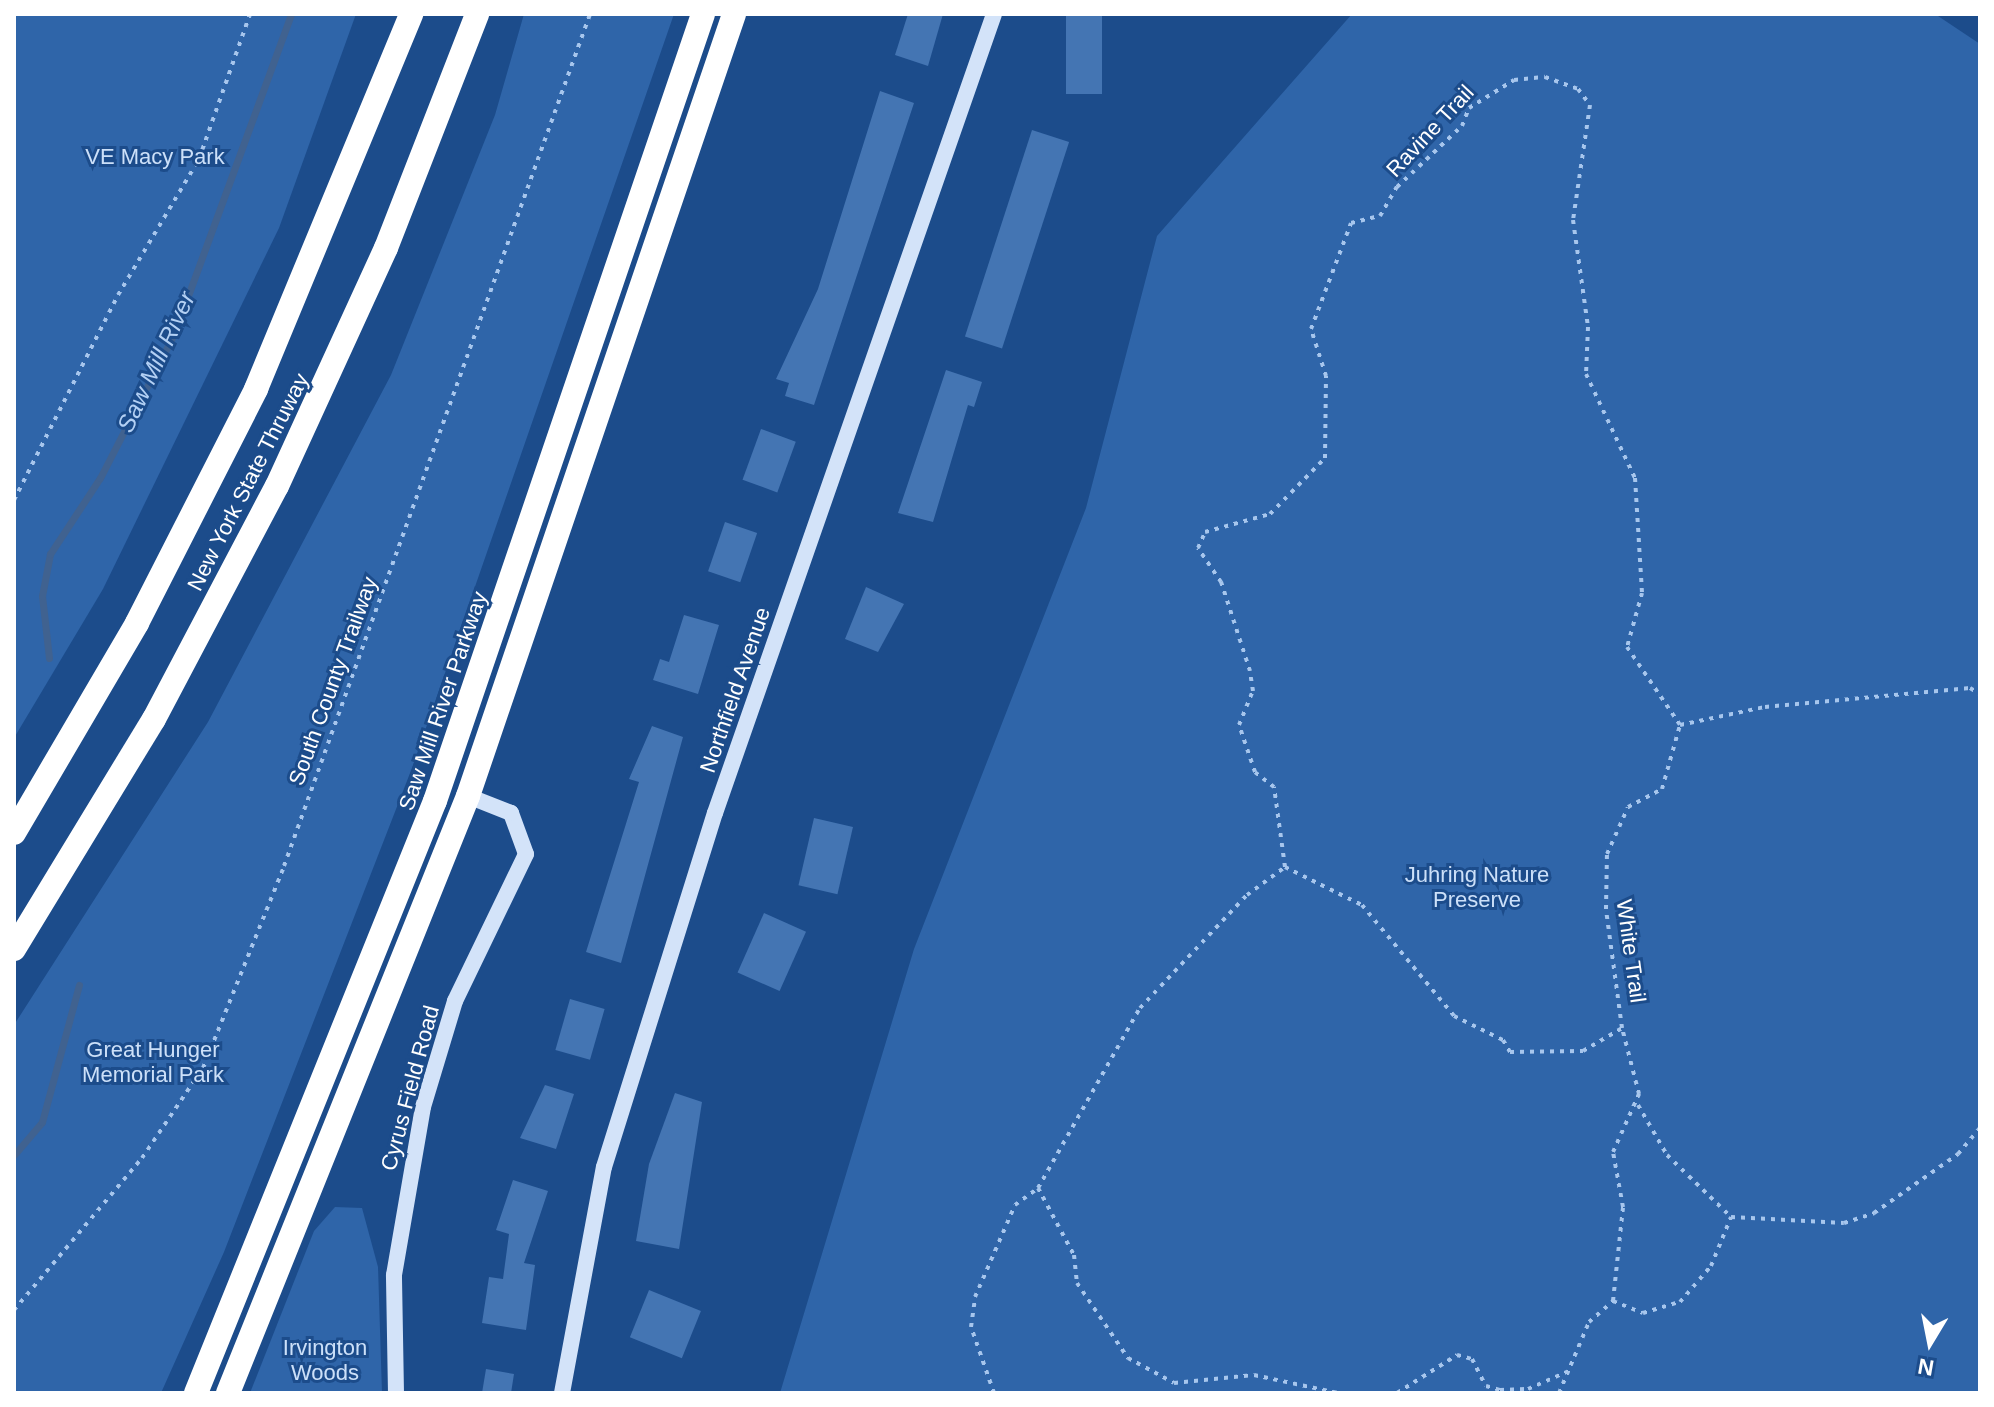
<!DOCTYPE html>
<html>
<head>
<meta charset="utf-8">
<style>
	body { margin:0 }
	#map { position:relative; width:1994px; height:1407px; overflow:hidden; background:#1c4c8b; font-family:Arial,sans-serif }
	div>[style] { position:absolute }
	.green>* { inset:0; background:#2f65a9 }
	.stream>* { height:7px; margin:-3.5px; padding:0 3.5px; transform-origin:3.5px; border-radius:3.5px; background:#406290 }
	.building>* { inset:0; background:#4475b3; transform-origin:0 0 }
	.path>* { height:4px; margin-top:-2px; transform-origin:0; background:repeating-linear-gradient(90deg,#a7c6ed 0 4px,transparent 0 10px) }
	.secondary>* { height:16px; margin:-8px; padding:0 8px; transform-origin:8px; border-radius:8px; background:#d3e3f9 }
	.highway>* { height:24px; margin:-12px; padding:0 12px; transform-origin:12px; border-radius:12px; background:#fff }
	span { translate:-50% -50%; white-space:nowrap; text-align:center; line-height:1.15; -webkit-text-stroke:6px #1c4c8b; paint-order:stroke }
	.street-label { font-size:22px; color:#fff }
	.park-label { font-size:22px; color:#cce0f9 }
	.water-label { font-size:24px; color:#b3d0f4; font-style:italic }
	.frame { position:absolute; inset:0; border:16px solid #fff; pointer-events:none }
	.north { position:absolute; left:1890px; top:1303px; width:80px; height:80px; -webkit-text-stroke:6px #1c4c8b; paint-order:stroke; rotate:190deg; font-size:22px; font-weight:700; line-height:32px; text-align:center; color:#fff }
	.north::after { content:''; display:block; margin:auto; width:28px; height:36px; background:#fff; clip-path:polygon(50% 0,100% 100%,50% 72%,0 100%) }
</style>
</head>
<body>
<div id="map">
	<div class="green">
		<div style="clip-path:polygon(14px 14px,356px 14px,279px 228px,103px 589px,14px 738px)"></div>
		<div style="clip-path:polygon(524px 14px,674px 14px,412px 768px,224px 1252px,161px 1393px,14px 1393px,14px 1025px,208px 722px,391px 375px,495px 115px)"></div>
		<div style="clip-path:polygon(1352px 14px,1935px 14px,1980px 44px,1980px 1393px,780px 1393px,914px 949px,1086px 508px,1157px 236px)"></div>
		<div style="clip-path:polygon(335px 1207px,362px 1208px,378px 1267px,382px 1393px,250px 1393px,314px 1231px)"></div>
	</div>
	<div class="stream">
		<div style="left:49px;top:658px;width:62px;rotate:-96.4deg"></div>
		<div style="left:42px;top:596px;width:43px;rotate:-79.2deg"></div>
		<div style="left:50px;top:554px;width:91px;rotate:-56.7deg"></div>
		<div style="left:100px;top:478px;width:162px;rotate:-62.8deg"></div>
		<div style="left:174px;top:334px;width:341px;rotate:-69.9deg"></div>
		<div style="left:14px;top:1155px;width:43px;rotate:-49.7deg"></div>
		<div style="left:42px;top:1122px;width:142px;rotate:-74.9deg"></div>
	</div>
	<div class="building">
		<div style="clip-path:polygon(908px 14px,943px 14px,928px 66px,895px 55px)"></div>
		<div style="left:1066px;top:14px;width:36px;height:80px"></div>
		<div style="clip-path:polygon(880px 91px,914px 103px,814px 405px,785px 396px,789px 383px,776px 379px,818px 289px)"></div>
		<div style="left:1032px;top:130px;width:39px;height:217px;rotate:18deg"></div>
		<div style="clip-path:polygon(946px 370px,982px 382px,974px 407px,968px 405px,933px 522px,898px 513px)"></div>
		<div style="left:761px;top:429px;width:37px;height:54px;rotate:20deg"></div>
		<div style="left:725px;top:522px;width:34px;height:52px;rotate:19deg"></div>
		<div style="clip-path:polygon(866px 587px,904px 604px,878px 652px,845px 639px)"></div>
		<div style="clip-path:polygon(684px 615px,719px 625px,698px 694px,653px 680px,660px 659px,669px 662px)"></div>
		<div style="clip-path:polygon(652px 726px,683px 737px,621px 963px,586px 952px,639px 782px,629px 779px)"></div>
		<div style="left:814px;top:818px;width:40px;height:69px;rotate:13deg"></div>
		<div style="left:764px;top:913px;width:46px;height:65px;rotate:24deg"></div>
		<div style="left:570px;top:999px;width:36px;height:53px;rotate:16deg"></div>
		<div style="clip-path:polygon(545px 1085px,574px 1094px,556px 1149px,520px 1138px)"></div>
		<div style="clip-path:polygon(675px 1093px,702px 1102px,679px 1249px,636px 1241px,649px 1164px)"></div>
		<div style="clip-path:polygon(513px 1180px,548px 1191px,524px 1263px,535px 1265px,526px 1330px,482px 1323px,489px 1277px,503px 1279px,509px 1234px,496px 1230px)"></div>
		<div style="left:649px;top:1290px;width:56px;height:51px;rotate:22deg"></div>
		<div style="clip-path:polygon(486px 1369px,514px 1374px,511px 1393px,482px 1393px)"></div>
	</div>
	<div class="path">
		<div style="left:14px;top:500px;width:230px;rotate:-63.1deg"></div>
		<div style="left:118px;top:295px;width:158px;rotate:-59.2deg"></div>
		<div style="left:199px;top:159px;width:154px;rotate:-70.6deg"></div>
		<div style="left:1680px;top:725px;width:87px;rotate:-12deg"></div>
		<div style="left:1765px;top:707px;width:206px;rotate:-5.3deg"></div>
		<div style="left:1970px;top:688px;width:12px;rotate:31deg"></div>
		<div style="left:1285px;top:867px;width:81px;rotate:-97.8deg"></div>
		<div style="left:1274px;top:787px;width:24px;rotate:-142deg"></div>
		<div style="left:1255px;top:772px;width:50px;rotate:-108.8deg"></div>
		<div style="left:1239px;top:725px;width:37px;rotate:-68deg"></div>
		<div style="left:1253px;top:691px;width:20px;rotate:-99deg"></div>
		<div style="left:1250px;top:671px;width:94px;rotate:-108deg"></div>
		<div style="left:1221px;top:582px;width:41px;rotate:-124.1deg"></div>
		<div style="left:1198px;top:548px;width:17px;rotate:-66deg"></div>
		<div style="left:1205px;top:532px;width:67px;rotate:-15.5deg"></div>
		<div style="left:1270px;top:514px;width:78px;rotate:-45.5deg"></div>
		<div style="left:1325px;top:458px;width:82px;rotate:-89.3deg"></div>
		<div style="left:1326px;top:376px;width:49px;rotate:-107.7deg"></div>
		<div style="left:1311px;top:329px;width:113px;rotate:-69.3deg"></div>
		<div style="left:1351px;top:223px;width:30px;rotate:-14deg"></div>
		<div style="left:1380px;top:216px;width:34px;rotate:-60deg"></div>
		<div style="left:1397px;top:187px;width:89px;rotate:-43.2deg"></div>
		<div style="left:1462px;top:126px;width:19px;rotate:-69deg"></div>
		<div style="left:1469px;top:108px;width:53px;rotate:-31.9deg"></div>
		<div style="left:1514px;top:80px;width:31px;rotate:-6deg"></div>
		<div style="left:1545px;top:77px;width:35px;rotate:20deg"></div>
		<div style="left:1578px;top:89px;width:20px;rotate:53deg"></div>
		<div style="left:1590px;top:105px;width:116px;rotate:98.4deg"></div>
		<div style="left:1573px;top:220px;width:108px;rotate:82deg"></div>
		<div style="left:1588px;top:327px;width:47px;rotate:92.4deg"></div>
		<div style="left:1586px;top:374px;width:115px;rotate:64.8deg"></div>
		<div style="left:1635px;top:478px;width:115px;rotate:86.5deg"></div>
		<div style="left:1642px;top:593px;width:56px;rotate:105.5deg"></div>
		<div style="left:1627px;top:647px;width:94px;rotate:55.8deg"></div>
		<div style="left:1622px;top:1028px;width:120px;rotate:-97.7deg"></div>
		<div style="left:1606px;top:909px;width:55px;rotate:-89deg"></div>
		<div style="left:1607px;top:854px;width:51px;rotate:-65.9deg"></div>
		<div style="left:1628px;top:807px;width:38px;rotate:-28deg"></div>
		<div style="left:1662px;top:789px;width:66px;rotate:-74.3deg"></div>
		<div style="left:1638px;top:1105px;width:58px;rotate:59.9deg"></div>
		<div style="left:1667px;top:1155px;width:89px;rotate:44.1deg"></div>
		<div style="left:1038px;top:1188px;width:207px;rotate:-60.5deg"></div>
		<div style="left:1140px;top:1008px;width:156px;rotate:-46.6deg"></div>
		<div style="left:1247px;top:895px;width:47px;rotate:-36.4deg"></div>
		<div style="left:1285px;top:867px;width:86px;rotate:26.3deg"></div>
		<div style="left:1362px;top:905px;width:144px;rotate:50.3deg"></div>
		<div style="left:1454px;top:1016px;width:55px;rotate:26.1deg"></div>
		<div style="left:1503px;top:1040px;width:14px;rotate:60deg"></div>
		<div style="left:1510px;top:1052px;width:73px;rotate:-0.8deg"></div>
		<div style="left:1583px;top:1051px;width:45px;rotate:-30.5deg"></div>
		<div style="left:1038px;top:1188px;width:76px;rotate:61.8deg"></div>
		<div style="left:1074px;top:1255px;width:28px;rotate:84deg"></div>
		<div style="left:1077px;top:1283px;width:91px;rotate:55.8deg"></div>
		<div style="left:1128px;top:1358px;width:52px;rotate:28.5deg"></div>
		<div style="left:1174px;top:1383px;width:80px;rotate:-5.7deg"></div>
		<div style="left:1254px;top:1375px;width:86px;rotate:12.1deg"></div>
		<div style="left:1731px;top:1217px;width:113px;rotate:3deg"></div>
		<div style="left:1844px;top:1223px;width:32px;rotate:-18deg"></div>
		<div style="left:1874px;top:1213px;width:103px;rotate:-35.1deg"></div>
		<div style="left:1958px;top:1154px;width:34px;rotate:-50deg"></div>
		<div style="left:1613px;top:1301px;width:95px;rotate:-83.9deg"></div>
		<div style="left:1623px;top:1207px;width:56px;rotate:-100.3deg"></div>
		<div style="left:1613px;top:1152px;width:64px;rotate:-65.9deg"></div>
		<div style="left:1639px;top:1094px;width:68px;rotate:-104.4deg"></div>
		<div style="left:1613px;top:1301px;width:32px;rotate:22deg"></div>
		<div style="left:1643px;top:1313px;width:39px;rotate:-17deg"></div>
		<div style="left:1680px;top:1302px;width:48px;rotate:-49.3deg"></div>
		<div style="left:1711px;top:1266px;width:53px;rotate:-67.8deg"></div>
		<div style="left:14px;top:1310px;width:199px;rotate:-49.9deg"></div>
		<div style="left:142px;top:1158px;width:109px;rotate:-55.9deg"></div>
		<div style="left:203px;top:1068px;width:218px;rotate:-68.1deg"></div>
		<div style="left:284px;top:866px;width:905px;rotate:-70.24deg"></div>
		<div style="left:994px;top:1393px;width:70px;rotate:-109.2deg"></div>
		<div style="left:971px;top:1327px;width:30px;rotate:-82deg"></div>
		<div style="left:975px;top:1297px;width:100px;rotate:-66.5deg"></div>
		<div style="left:1015px;top:1205px;width:29px;rotate:-36deg"></div>
		<div style="left:1397px;top:1393px;width:71px;rotate:-32.3deg"></div>
		<div style="left:1457px;top:1355px;width:16px;rotate:15deg"></div>
		<div style="left:1472px;top:1359px;width:30px;rotate:63deg"></div>
		<div style="left:1486px;top:1386px;width:15px;rotate:16deg"></div>
		<div style="left:1500px;top:1390px;width:28px;rotate:-2deg"></div>
		<div style="left:1528px;top:1389px;width:47px;rotate:-23.8deg"></div>
		<div style="left:1559px;top:1393px;width:77px;rotate:-67.1deg"></div>
		<div style="left:1589px;top:1322px;width:32px;rotate:-41deg"></div>
	</div>
	<div class="secondary">
		<div style="left:396px;top:1393px;width:118px;rotate:-91deg"></div>
		<div style="left:394px;top:1275px;width:170px;rotate:-80.2deg"></div>
		<div style="left:423px;top:1107px;width:111px;rotate:-73.2deg"></div>
		<div style="left:455px;top:1001px;width:163px;rotate:-64.2deg"></div>
		<div style="left:526px;top:854px;width:44px;rotate:-110.1deg"></div>
		<div style="left:511px;top:813px;width:46px;rotate:-158.4deg"></div>
		<div style="left:562px;top:1393px;width:230px;rotate:-79.5deg"></div>
		<div style="left:604px;top:1167px;width:371px;rotate:-72.6deg"></div>
		<div style="left:715px;top:813px;width:846px;rotate:-70.75deg"></div>
	</div>
	<div class="highway">
		<div style="left:14px;top:833px;width:243px;rotate:-59.6deg"></div>
		<div style="left:137px;top:623px;width:263px;rotate:-63deg"></div>
		<div style="left:256px;top:389px;width:406px;rotate:-67.5deg"></div>
		<div style="left:14px;top:949px;width:269px;rotate:-58.7deg"></div>
		<div style="left:154px;top:719px;width:263px;rotate:-62.2deg"></div>
		<div style="left:277px;top:486px;width:262px;rotate:-65.4deg"></div>
		<div style="left:386px;top:248px;width:251px;rotate:-68.7deg"></div>
		<div style="left:196px;top:1393px;width:638px;rotate:-68.02deg"></div>
		<div style="left:435px;top:801px;width:831px;rotate:-71.19deg"></div>
		<div style="left:228px;top:1393px;width:643px;rotate:-68.1deg"></div>
		<div style="left:468px;top:796px;width:826px;rotate:-71.21deg"></div>
	</div>
	<div class="street-label">
		<span style="left:1430px;top:131px;rotate:-47deg">Ravine Trail</span>
		<span style="left:248px;top:482px;rotate:-63deg">New York State Thruway</span>
		<span style="left:333px;top:681px;rotate:-70deg">South County Trailway</span>
		<span style="left:735px;top:690px;rotate:-71deg">Northfield Avenue</span>
		<span style="left:443px;top:701px;rotate:-71deg">Saw Mill River Parkway</span>
		<span style="left:1631px;top:951px;rotate:82deg">White Trail</span>
		<span style="left:410px;top:1088px;rotate:-75deg">Cyrus Field Road</span>
	</div>
	<div class="park-label">
		<span style="left:155px;top:157px">VE Macy Park</span>
		<span style="left:1477px;top:887px">Juhring Nature<br>Preserve</span>
		<span style="left:153px;top:1062px">Great Hunger<br>Memorial Park</span>
		<span style="left:325px;top:1360px">Irvington<br>Woods</span>
	</div>
	<div class="water-label">
		<span style="left:156px;top:362px;rotate:-65deg">Saw Mill River</span>
	</div>
	<div class="frame"></div>
	<div class="north">N</div>
</div>
</body>
</html>
